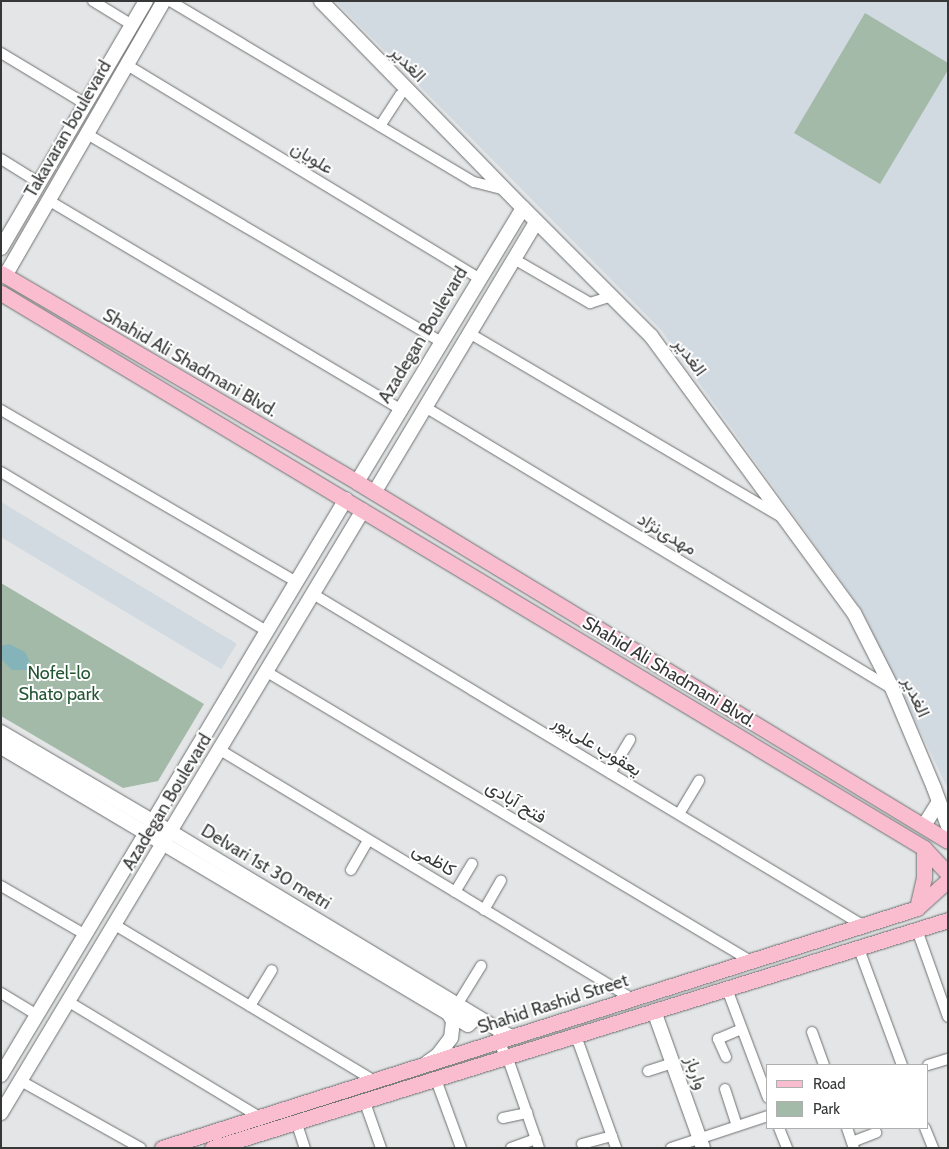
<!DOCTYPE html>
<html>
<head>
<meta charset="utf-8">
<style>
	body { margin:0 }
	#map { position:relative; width:949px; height:1149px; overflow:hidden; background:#e3e5e6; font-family:Cabin,Vazirmatn,sans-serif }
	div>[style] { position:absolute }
	.built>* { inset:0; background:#d2dae1; transform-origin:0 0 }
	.green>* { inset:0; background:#a3baa8 }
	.water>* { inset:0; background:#84b3b9 }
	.roads { filter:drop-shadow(0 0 1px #6f7172) drop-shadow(0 0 1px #6f7172) }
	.minor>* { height:10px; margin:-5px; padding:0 5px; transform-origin:5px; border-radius:5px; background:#fff }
	.secondary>* { height:14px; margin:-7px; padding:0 7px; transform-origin:7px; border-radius:7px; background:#fff }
	.primary>* { height:15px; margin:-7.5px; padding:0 7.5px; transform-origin:7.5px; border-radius:7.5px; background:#fabdd0 }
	span { translate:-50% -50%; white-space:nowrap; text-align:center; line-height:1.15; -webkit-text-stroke:4px #fff; paint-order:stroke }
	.street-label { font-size:18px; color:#363737 }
	.park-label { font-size:18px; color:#245633 }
	.frame { position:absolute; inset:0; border:2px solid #363737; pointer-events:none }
	.legend { position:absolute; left:766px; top:1064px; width:162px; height:65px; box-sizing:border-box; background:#fff; border:1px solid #afafaf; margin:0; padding:6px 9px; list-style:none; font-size:15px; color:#363737 }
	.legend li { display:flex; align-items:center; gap:10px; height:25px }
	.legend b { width:25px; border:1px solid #afafaf }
</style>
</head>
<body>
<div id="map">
	<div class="built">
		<div style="clip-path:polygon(335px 1px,948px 1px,948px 789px,861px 609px,661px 330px)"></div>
		<div style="left:1px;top:502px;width:275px;height:30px;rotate:31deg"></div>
	</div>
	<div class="green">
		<div style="clip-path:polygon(865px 13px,948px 63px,948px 70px,880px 184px,794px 133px)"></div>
		<div style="clip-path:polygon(1px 583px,204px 704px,158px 781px,123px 788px,1px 716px)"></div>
	</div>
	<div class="water">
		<div style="clip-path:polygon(9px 644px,25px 652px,31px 664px,27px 670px,12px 670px,1px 659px,1px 646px)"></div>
	</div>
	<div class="roads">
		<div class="minor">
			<div style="left:93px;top:1px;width:46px;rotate:31.6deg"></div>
			<div style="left:170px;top:1px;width:354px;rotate:30.8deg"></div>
			<div style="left:474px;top:182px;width:30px;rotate:14deg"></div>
			<div style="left:1px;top:53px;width:97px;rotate:31.1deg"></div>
			<div style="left:127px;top:65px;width:413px;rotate:31.2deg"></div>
			<div style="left:380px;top:126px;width:37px;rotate:-57deg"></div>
			<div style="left:87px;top:134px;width:411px;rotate:30.4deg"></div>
			<div style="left:1px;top:159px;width:44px;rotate:31.9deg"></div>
			<div style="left:48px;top:200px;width:409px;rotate:30.7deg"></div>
			<div style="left:514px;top:259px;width:88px;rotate:30.1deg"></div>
			<div style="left:590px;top:303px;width:23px;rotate:-18deg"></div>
			<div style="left:469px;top:333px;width:362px;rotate:30.5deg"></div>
			<div style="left:425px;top:407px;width:544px;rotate:31.09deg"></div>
			<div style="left:1px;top:410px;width:342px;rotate:30.2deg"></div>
			<div style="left:1px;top:472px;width:310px;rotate:30.9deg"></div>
			<div style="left:313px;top:594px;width:643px;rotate:31.07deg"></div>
			<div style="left:267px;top:672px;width:561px;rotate:30.86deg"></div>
			<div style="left:220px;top:750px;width:480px;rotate:31.1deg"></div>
			<div style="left:610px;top:773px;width:39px;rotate:-59deg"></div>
			<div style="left:679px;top:814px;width:39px;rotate:-59deg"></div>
			<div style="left:351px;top:870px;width:34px;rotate:-60deg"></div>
			<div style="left:1px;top:886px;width:96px;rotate:30deg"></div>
			<div style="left:455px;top:892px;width:33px;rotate:-59deg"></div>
			<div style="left:484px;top:910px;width:34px;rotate:-60deg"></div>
			<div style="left:115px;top:925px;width:303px;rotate:31deg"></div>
			<div style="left:917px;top:930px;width:92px;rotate:70.4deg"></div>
			<div style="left:859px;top:949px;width:124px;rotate:69.7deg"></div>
			<div style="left:727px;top:989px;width:116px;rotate:69.4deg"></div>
			<div style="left:1px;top:993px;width:42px;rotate:31.4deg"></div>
			<div style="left:69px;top:1002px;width:223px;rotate:31.1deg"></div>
			<div style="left:457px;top:1005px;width:46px;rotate:-58.4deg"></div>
			<div style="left:250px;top:1006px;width:42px;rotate:-58.6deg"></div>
			<div style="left:812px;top:1032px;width:35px;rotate:70deg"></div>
			<div style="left:576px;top:1036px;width:119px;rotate:70.3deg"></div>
			<div style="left:497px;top:1042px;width:17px;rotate:54deg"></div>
			<div style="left:507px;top:1056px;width:97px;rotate:70.8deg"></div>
			<div style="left:726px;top:1057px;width:20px;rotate:-114deg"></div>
			<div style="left:718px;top:1039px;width:25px;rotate:-23deg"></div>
			<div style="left:928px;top:1065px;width:21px;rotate:-17deg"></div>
			<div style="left:648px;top:1071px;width:26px;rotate:-18deg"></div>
			<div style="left:435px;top:1077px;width:76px;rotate:69.9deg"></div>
			<div style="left:21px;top:1081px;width:137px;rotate:29.2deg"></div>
			<div style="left:725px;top:1089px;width:39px;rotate:72deg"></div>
			<div style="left:364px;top:1100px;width:51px;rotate:70.5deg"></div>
			<div style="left:503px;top:1118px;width:25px;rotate:-12deg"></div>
			<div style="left:296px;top:1121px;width:28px;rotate:72deg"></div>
			<div style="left:779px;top:1128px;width:22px;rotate:68deg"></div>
			<div style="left:847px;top:1128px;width:21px;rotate:71deg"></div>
			<div style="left:925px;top:1128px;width:22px;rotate:68deg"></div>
			<div style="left:852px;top:1142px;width:26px;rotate:-21deg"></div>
			<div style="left:582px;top:1144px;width:31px;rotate:-15deg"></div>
			<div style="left:511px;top:1148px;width:27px;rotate:-20deg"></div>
			<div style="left:671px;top:1148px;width:102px;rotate:-18.3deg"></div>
		</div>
		<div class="secondary">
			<div style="left:321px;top:1px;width:289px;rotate:45.7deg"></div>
			<div style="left:523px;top:208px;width:181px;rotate:45deg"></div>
			<div style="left:651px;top:336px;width:343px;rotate:53.8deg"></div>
			<div style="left:854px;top:613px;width:84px;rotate:63.1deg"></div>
			<div style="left:892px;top:688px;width:108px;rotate:67.2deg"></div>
			<div style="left:934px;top:788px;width:40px;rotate:69.8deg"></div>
			<div style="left:1px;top:248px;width:286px;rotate:-59.6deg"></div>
			<div style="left:5px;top:276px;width:318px;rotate:-60deg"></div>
			<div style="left:357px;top:482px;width:320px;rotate:-58.8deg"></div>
			<div style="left:374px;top:493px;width:316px;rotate:-59.1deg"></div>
			<div style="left:1px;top:732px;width:197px;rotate:30.5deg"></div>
			<div style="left:171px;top:832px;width:397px;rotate:31.1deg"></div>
			<div style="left:1px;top:747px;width:543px;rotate:30.76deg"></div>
			<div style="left:468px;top:1025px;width:6px;rotate:-45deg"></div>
			<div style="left:472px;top:1021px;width:9px;rotate:-108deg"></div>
			<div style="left:925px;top:824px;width:26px;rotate:-58deg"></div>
			<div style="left:654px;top:1011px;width:145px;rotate:70.3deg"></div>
			<div style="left:428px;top:1062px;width:12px;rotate:-35deg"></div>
			<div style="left:438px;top:1055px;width:21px;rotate:-53deg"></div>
			<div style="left:451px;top:1038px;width:17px;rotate:-83deg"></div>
			<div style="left:453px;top:1021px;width:8px;rotate:-120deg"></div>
			<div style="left:1px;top:1075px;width:671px;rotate:-59.08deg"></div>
			<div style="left:1px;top:1113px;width:703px;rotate:-59.02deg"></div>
		</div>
		<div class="primary">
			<div style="left:1px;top:273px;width:413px;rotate:30.4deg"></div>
			<div style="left:357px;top:482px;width:691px;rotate:31.28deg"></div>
			<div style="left:1px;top:293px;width:1077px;rotate:31.02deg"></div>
			<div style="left:924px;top:848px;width:35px;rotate:47deg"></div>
			<div style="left:917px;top:908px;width:31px;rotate:-77deg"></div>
			<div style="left:924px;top:878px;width:30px;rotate:-90deg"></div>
			<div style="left:162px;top:1148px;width:792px;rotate:-17.63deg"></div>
			<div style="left:917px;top:908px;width:42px;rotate:-42.1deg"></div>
			<div style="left:212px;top:1148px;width:771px;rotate:-17.21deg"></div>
		</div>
	</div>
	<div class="street-label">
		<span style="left:408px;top:64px;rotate:46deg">الغدیر</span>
		<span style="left:68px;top:129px;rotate:-60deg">Takavaran boulevard</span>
		<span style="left:312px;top:158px;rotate:31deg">علویان</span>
		<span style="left:423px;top:335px;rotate:-59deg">Azadegan Boulevard</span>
		<span style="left:690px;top:357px;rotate:54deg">الغدیر</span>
		<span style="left:190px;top:363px;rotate:30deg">Shahid Ali Shadmani Blvd.</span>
		<span style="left:667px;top:534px;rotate:31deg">مهدی‌نژاد</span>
		<span style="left:669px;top:672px;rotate:31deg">Shahid Ali Shadmani Blvd.</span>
		<span style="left:916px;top:697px;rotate:66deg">الغدیر</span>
		<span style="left:597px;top:746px;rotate:31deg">یعقوب علی‌پور</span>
		<span style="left:167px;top:802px;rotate:-59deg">Azadegan Boulevard</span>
		<span style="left:516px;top:802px;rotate:31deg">فتح آبادی</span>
		<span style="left:434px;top:860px;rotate:31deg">کاظمی</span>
		<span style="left:266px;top:867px;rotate:31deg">Delvari 1st 30 metri</span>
		<span style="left:553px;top:1004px;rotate:-18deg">Shahid Rashid Street</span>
		<span style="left:696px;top:1073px;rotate:71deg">وارباز</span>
	</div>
	<div class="park-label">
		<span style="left:59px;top:684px">Nofel-lo<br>Shato park</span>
	</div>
	<div class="frame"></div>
	<ul class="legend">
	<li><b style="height:6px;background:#fabdd0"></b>Road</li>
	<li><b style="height:14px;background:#a3baa8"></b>Park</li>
	</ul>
</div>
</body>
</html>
